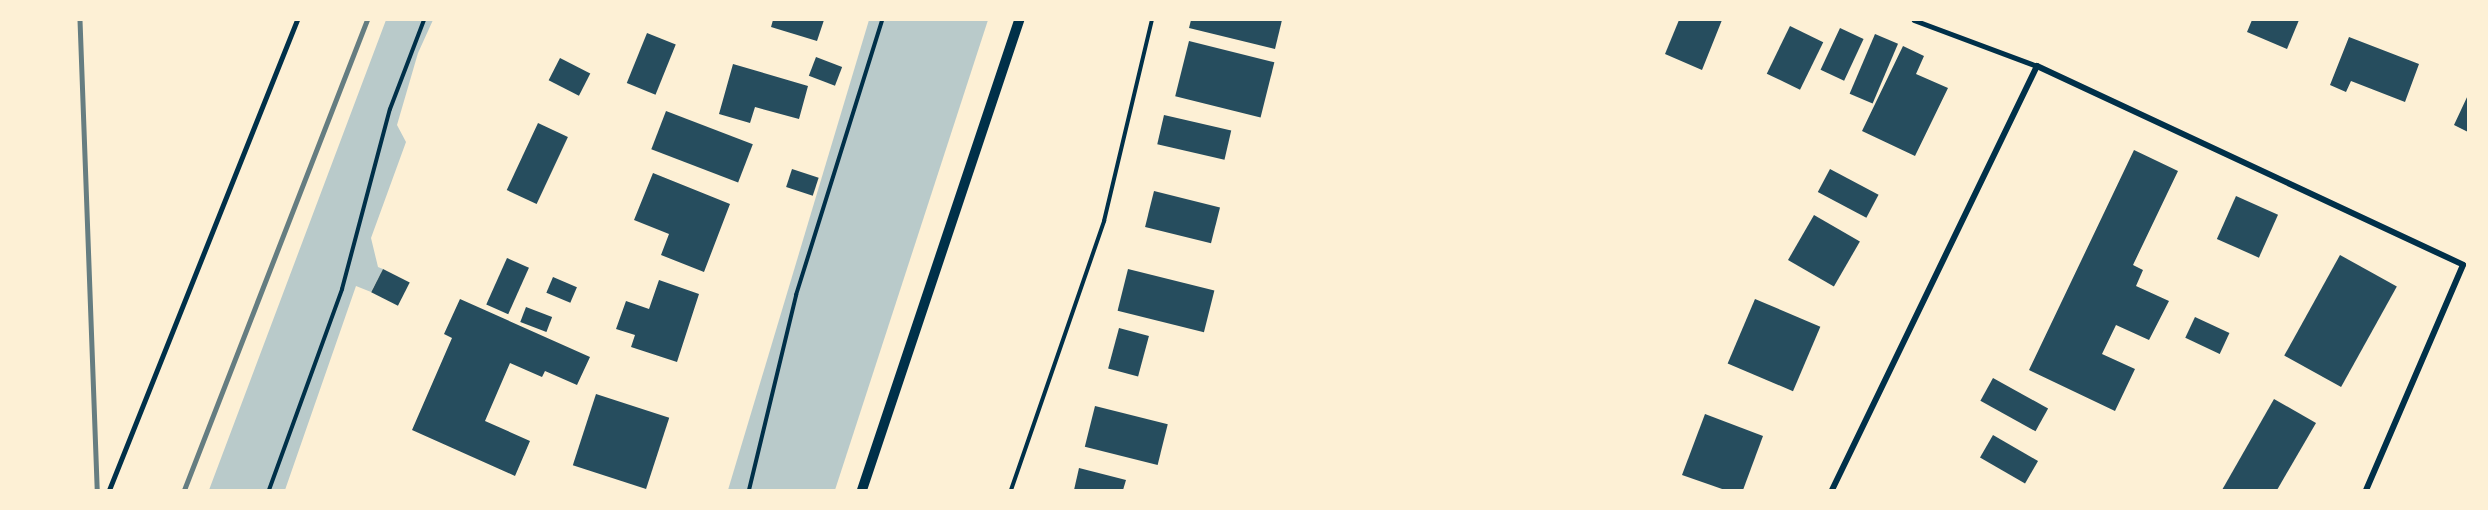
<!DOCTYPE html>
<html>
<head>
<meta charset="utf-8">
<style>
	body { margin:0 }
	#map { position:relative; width:2488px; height:510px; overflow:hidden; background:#fdf0d5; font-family:"Fira Sans",sans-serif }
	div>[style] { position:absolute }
	.green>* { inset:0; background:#b9caca }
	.building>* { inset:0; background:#264d5e; transform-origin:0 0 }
	.path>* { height:4px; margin:-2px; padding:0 2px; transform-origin:2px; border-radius:2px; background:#003049 }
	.service>* { height:4.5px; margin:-2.25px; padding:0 2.25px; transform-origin:2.25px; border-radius:2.25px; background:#003049 }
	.minor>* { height:6px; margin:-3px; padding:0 3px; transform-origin:3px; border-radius:3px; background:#003049 }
	.tertiary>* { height:10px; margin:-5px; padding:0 5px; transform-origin:5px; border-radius:5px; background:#003049 }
	.rail>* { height:4.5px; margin:-2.25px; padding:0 2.25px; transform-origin:2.25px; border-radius:2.25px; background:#657d81 }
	span { translate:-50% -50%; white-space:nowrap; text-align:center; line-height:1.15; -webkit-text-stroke:5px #fdf0d5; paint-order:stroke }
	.frame { position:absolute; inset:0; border:21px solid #fdf0d5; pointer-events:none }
</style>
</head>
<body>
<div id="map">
	<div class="green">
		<div style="clip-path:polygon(386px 20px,433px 20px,418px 53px,397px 125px,406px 142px,371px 238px,378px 267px,383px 269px,371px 292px,356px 286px,285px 490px,209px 490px)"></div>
		<div style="clip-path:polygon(869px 20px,988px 20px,835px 490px,728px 490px)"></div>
	</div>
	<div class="building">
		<div style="clip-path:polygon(773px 20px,824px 20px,817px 41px,771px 27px)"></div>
		<div style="clip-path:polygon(1191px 20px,1282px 20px,1275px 49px,1189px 28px)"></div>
		<div style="clip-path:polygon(1679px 20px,1722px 20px,1702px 70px,1665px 54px)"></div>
		<div style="clip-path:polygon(2252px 20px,2299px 20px,2287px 49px,2247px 32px)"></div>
		<div style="left:1790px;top:26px;width:37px;height:53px;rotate:26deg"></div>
		<div style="left:1840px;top:28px;width:26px;height:46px;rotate:25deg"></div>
		<div style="left:647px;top:33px;width:31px;height:54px;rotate:22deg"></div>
		<div style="left:1875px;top:34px;width:25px;height:65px;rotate:23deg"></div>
		<div style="clip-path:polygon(2349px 37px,2419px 64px,2405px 102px,2351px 81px,2346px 92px,2330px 85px)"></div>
		<div style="left:1189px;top:41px;width:88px;height:57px;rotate:14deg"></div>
		<div style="clip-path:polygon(1903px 46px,1924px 56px,1916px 74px,1948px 88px,1915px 156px,1862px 131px)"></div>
		<div style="left:816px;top:57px;width:28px;height:20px;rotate:21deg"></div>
		<div style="left:560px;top:58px;width:34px;height:25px;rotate:27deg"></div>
		<div style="clip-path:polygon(733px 64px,808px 86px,799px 119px,755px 107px,750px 123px,719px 114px)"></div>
		<div style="clip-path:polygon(2468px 95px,2468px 132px,2454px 125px)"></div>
		<div style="left:666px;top:111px;width:93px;height:41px;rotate:21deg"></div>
		<div style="left:1164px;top:115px;width:69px;height:30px;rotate:13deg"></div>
		<div style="left:538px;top:123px;width:33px;height:74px;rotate:25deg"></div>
		<div style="clip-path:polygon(2134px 150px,2178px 171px,2133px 265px,2143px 270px,2136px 286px,2169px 301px,2149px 340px,2116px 325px,2102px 354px,2135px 369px,2115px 411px,2029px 370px)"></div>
		<div style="left:792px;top:169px;width:28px;height:19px;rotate:18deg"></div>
		<div style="left:1830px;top:169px;width:55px;height:26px;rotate:28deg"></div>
		<div style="clip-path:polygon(653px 173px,730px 204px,704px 272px,661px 255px,669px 234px,634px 220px)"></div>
		<div style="left:1154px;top:191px;width:68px;height:37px;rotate:14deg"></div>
		<div style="left:2236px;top:196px;width:46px;height:47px;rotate:24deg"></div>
		<div style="left:1814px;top:215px;width:53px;height:52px;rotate:30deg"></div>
		<div style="left:2340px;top:255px;width:65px;height:115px;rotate:29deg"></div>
		<div style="left:507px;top:258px;width:24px;height:51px;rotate:24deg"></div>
		<div style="left:383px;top:269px;width:30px;height:26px;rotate:27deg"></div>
		<div style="left:1128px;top:269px;width:89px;height:43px;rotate:14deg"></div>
		<div style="left:553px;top:277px;width:26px;height:17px;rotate:23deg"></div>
		<div style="clip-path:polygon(659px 280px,699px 294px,677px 362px,631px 347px,635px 335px,616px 329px,626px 301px,649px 309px)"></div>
		<div style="clip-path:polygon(460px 299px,590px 357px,577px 385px,545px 371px,542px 377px,510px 363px,485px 421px,530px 441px,515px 476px,412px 430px,452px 338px,444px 334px)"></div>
		<div style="left:1755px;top:299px;width:71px;height:70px;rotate:23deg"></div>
		<div style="left:526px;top:307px;width:28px;height:16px;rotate:21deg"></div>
		<div style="left:2195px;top:317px;width:38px;height:23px;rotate:25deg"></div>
		<div style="left:1119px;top:328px;width:31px;height:42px;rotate:15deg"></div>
		<div style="left:1993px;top:378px;width:63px;height:26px;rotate:29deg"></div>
		<div style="left:596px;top:394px;width:77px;height:75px;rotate:18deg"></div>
		<div style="clip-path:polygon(2274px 399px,2316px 423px,2277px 490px,2222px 490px)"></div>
		<div style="left:1095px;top:406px;width:75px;height:42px;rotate:14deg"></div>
		<div style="clip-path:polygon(1705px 414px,1763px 436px,1743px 490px,1725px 490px,1682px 475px)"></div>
		<div style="left:1993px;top:435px;width:52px;height:26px;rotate:30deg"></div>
		<div style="clip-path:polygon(1079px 468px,1126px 480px,1123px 490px,1074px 490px)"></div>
	</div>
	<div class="path">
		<div style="left:269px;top:490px;width:214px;rotate:-70deg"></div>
		<div style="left:342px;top:289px;width:186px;rotate:-75.1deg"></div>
		<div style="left:390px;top:109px;width:95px;rotate:-69.1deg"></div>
		<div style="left:749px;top:490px;width:201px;rotate:-76.4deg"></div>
		<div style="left:796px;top:295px;width:288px;rotate:-72.6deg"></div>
		<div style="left:1011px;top:490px;width:285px;rotate:-70.9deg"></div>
		<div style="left:1104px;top:221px;width:207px;rotate:-76.6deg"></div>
	</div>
	<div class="service">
		<div style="left:1914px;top:20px;width:131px;rotate:20.5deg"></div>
		<div style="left:109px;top:490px;width:506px;rotate:-68.2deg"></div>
	</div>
	<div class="minor">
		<div style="left:1832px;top:490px;width:471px;rotate:-64.2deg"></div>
		<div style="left:2037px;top:66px;width:470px;rotate:25deg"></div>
		<div style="left:2463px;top:265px;width:245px;rotate:113.3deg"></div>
	</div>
	<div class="tertiary">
		<div style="left:862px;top:490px;width:496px;rotate:-71.5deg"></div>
	</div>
	<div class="rail">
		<div style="left:80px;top:20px;width:470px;rotate:87.9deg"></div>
		<div style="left:184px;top:490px;width:504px;rotate:-68.73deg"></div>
	</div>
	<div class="frame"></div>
</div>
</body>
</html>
